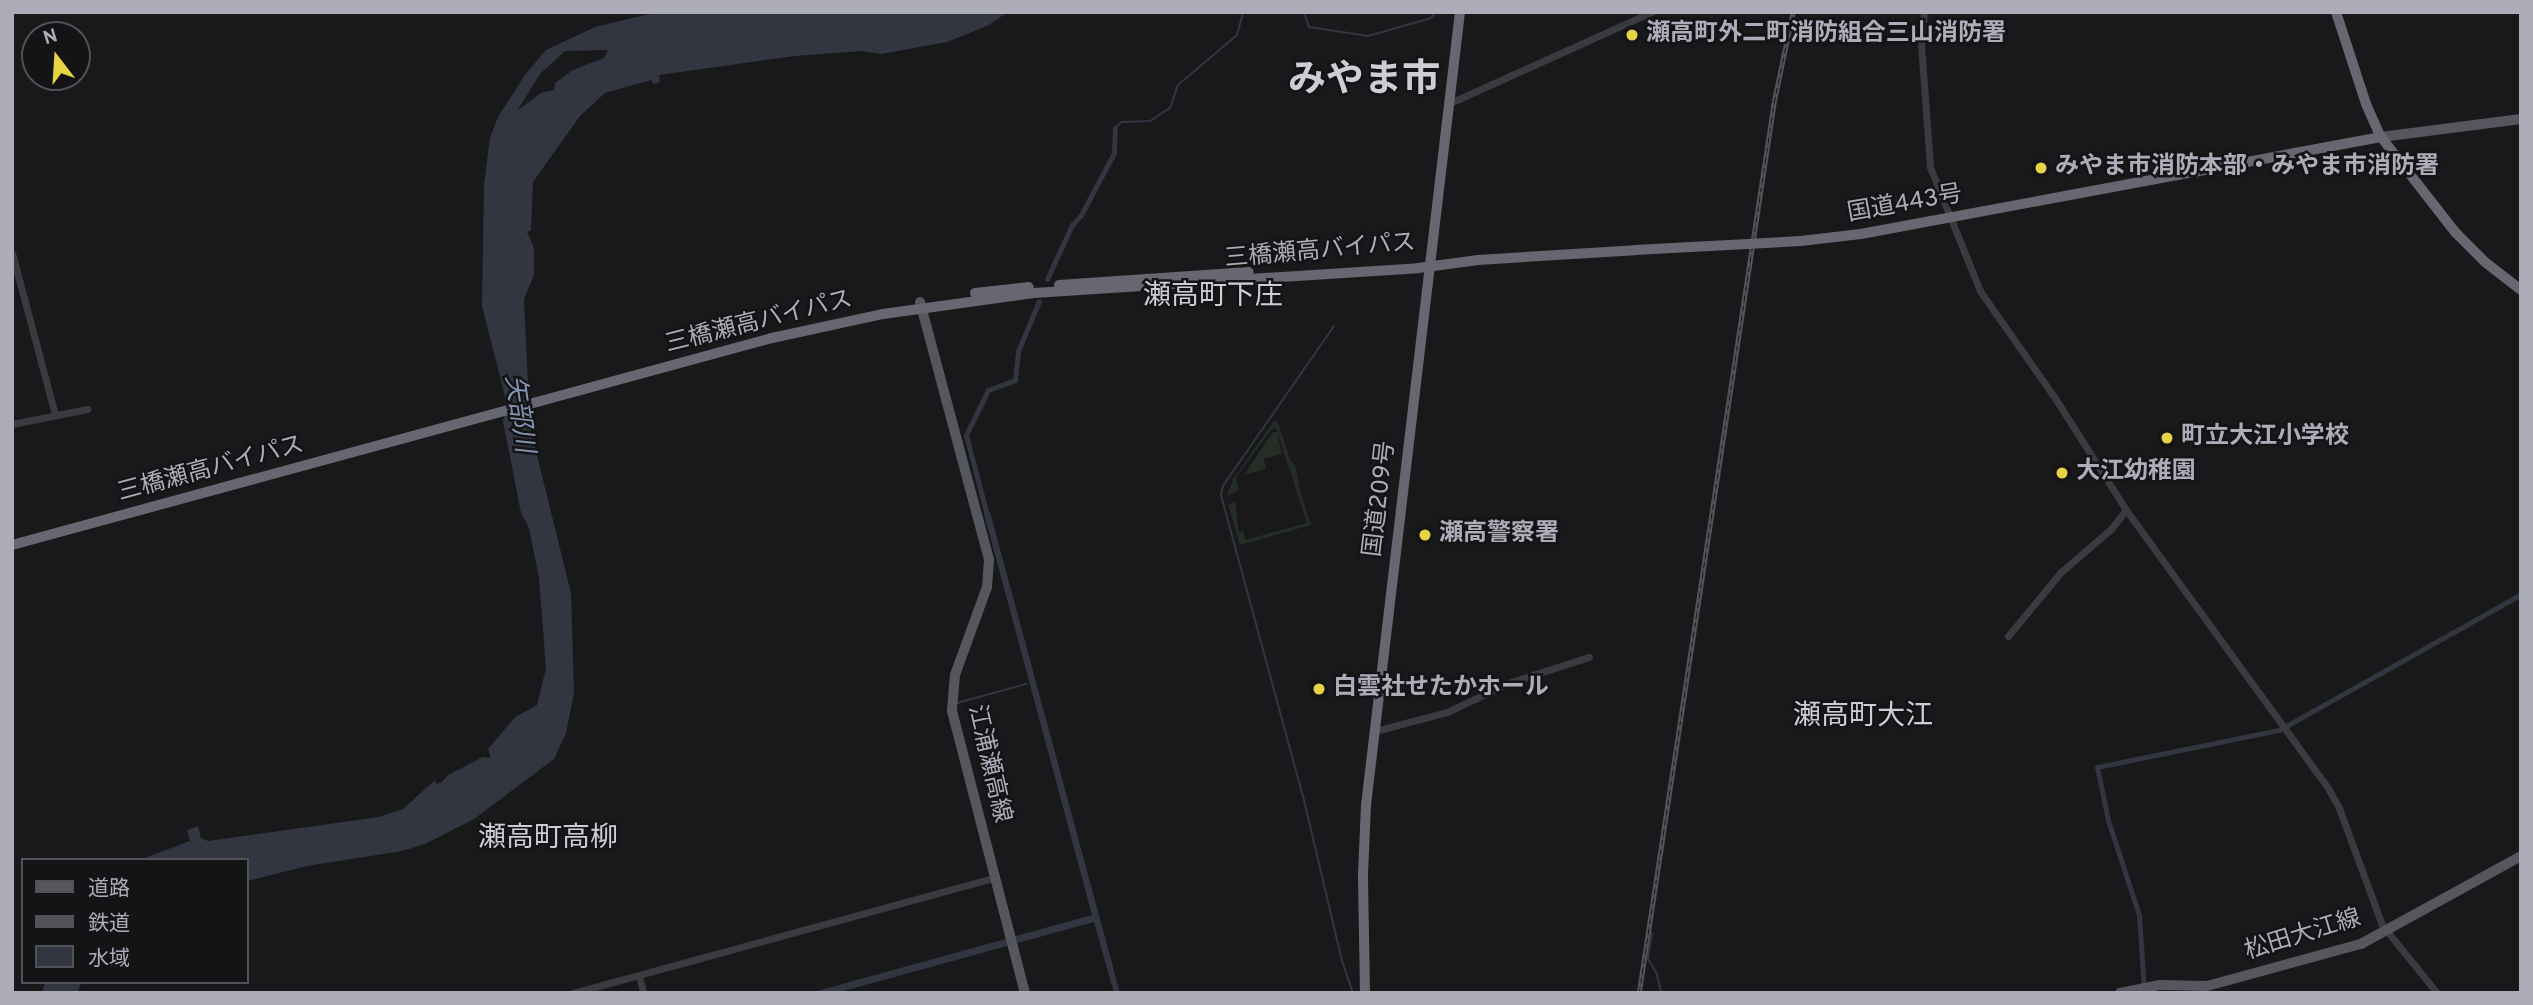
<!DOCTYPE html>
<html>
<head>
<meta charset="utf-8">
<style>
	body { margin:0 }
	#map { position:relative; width:2533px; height:1005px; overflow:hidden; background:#19191b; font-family:Overpass,"Noto Sans JP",sans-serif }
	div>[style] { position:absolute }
	.green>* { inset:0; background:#252d27 }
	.water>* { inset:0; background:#313640 }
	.stream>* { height:2px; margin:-1px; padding:0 1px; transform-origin:1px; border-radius:1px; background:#313640 }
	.canal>* { height:5px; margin:-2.5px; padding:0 2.5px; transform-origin:2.5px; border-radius:2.5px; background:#313640 }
	.minor>* { height:7px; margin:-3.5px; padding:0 3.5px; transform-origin:3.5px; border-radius:3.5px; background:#3a3a3f }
	.major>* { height:10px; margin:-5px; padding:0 5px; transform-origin:5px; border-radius:5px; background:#56565e }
	.highway>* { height:10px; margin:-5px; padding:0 5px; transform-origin:5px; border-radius:5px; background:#666770 }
	.rail>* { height:4.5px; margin-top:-2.25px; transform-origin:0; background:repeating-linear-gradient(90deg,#141416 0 5px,#53535a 0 10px); box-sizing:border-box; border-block:2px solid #53535a }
	.highway-bridge>* { height:10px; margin:-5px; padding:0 5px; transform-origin:5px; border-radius:5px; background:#666770 }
	.dots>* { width:19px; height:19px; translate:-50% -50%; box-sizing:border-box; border:4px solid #141416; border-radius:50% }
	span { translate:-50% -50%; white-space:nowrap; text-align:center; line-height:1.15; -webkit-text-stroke:5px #141416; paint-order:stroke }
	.poi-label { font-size:24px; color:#acadb9; font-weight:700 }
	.left { translate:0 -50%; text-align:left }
	.street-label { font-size:24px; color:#acadb9 }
	.water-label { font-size:26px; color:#8593b2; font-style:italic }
	.quarter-label { font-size:28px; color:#cdcdd6 }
	.town-label { font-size:38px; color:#cdcdd6; font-weight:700 }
	.frame { position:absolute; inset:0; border:14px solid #acadb9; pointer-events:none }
	.legend { position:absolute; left:21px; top:858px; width:228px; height:126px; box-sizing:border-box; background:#141416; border:2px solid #515157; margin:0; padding:9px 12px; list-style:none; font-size:21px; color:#acadb9 }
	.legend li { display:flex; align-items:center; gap:14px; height:35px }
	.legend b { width:35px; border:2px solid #515157 }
	.north { position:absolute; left:21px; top:21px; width:70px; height:70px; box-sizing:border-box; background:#141416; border:2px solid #515157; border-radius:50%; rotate:343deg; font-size:19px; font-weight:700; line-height:28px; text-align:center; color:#acadb9 }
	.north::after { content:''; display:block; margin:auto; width:24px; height:32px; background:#e7d444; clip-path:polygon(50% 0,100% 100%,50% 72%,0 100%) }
</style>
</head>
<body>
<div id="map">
	<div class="green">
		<div style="clip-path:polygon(1274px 421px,1278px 423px,1291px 462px,1295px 464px,1300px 491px,1311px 525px,1240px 545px,1228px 505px,1235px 502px,1239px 532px,1243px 531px,1245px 540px,1307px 523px,1276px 428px,1272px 429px,1236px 477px,1239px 490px,1227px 496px,1233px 479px)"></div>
		<div style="clip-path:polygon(1277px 432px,1282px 454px,1264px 459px,1266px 469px,1244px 475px,1272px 433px)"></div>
	</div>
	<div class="water">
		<div style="clip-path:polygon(evenodd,657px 12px,1008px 12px,987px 26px,947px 42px,881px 54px,862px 51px,795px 56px,659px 75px,660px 82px,654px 84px,651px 80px,605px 93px,580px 116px,533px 182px,531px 230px,527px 232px,534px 248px,534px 275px,524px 299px,530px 427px,571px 593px,574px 693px,566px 733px,554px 759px,474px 819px,425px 844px,402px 851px,307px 866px,247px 881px,247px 860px,139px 860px,190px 841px,187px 830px,198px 826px,201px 838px,208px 841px,379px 817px,403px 809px,435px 780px,436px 784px,442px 782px,448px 775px,483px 757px,491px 758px,488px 749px,515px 717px,537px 705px,546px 668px,539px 578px,529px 528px,521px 513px,503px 421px,507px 404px,482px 306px,484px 185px,490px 138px,498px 117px,525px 75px,546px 50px,595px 27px,657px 12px,608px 50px,604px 58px,573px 70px,555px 83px,554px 90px,541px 93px,517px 111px,540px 74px,565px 51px,608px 50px)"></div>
		<div style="clip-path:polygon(990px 512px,1120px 993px,1114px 993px,1094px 922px,836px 993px,810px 993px,1092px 915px,984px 514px)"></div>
		<div style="clip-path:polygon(45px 982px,81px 982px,78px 993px,42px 993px)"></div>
	</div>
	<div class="stream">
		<div style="left:1304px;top:12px;width:16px;rotate:72deg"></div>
		<div style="left:1309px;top:27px;width:60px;rotate:8.7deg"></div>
		<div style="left:1368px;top:36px;width:66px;rotate:-15.9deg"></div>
		<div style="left:1431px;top:18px;width:8px;rotate:-50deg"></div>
		<div style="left:1115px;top:128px;width:9px;rotate:-41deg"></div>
		<div style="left:1122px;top:122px;width:28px;rotate:-2deg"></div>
		<div style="left:1150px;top:121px;width:24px;rotate:-33deg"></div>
		<div style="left:1170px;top:108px;width:24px;rotate:-71deg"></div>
		<div style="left:1178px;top:85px;width:77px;rotate:-40.3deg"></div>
		<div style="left:1237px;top:35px;width:24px;rotate:-75deg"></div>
		<div style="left:1334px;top:326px;width:195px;rotate:124.8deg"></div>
		<div style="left:1223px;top:486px;width:9px;rotate:103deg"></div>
		<div style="left:1221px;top:495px;width:312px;rotate:74.8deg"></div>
		<div style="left:1303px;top:796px;width:170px;rotate:76.7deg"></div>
		<div style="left:1342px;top:961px;width:34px;rotate:71deg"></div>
		<div style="left:957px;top:703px;width:72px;rotate:-15.4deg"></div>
		<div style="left:1652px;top:933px;width:26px;rotate:99deg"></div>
		<div style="left:1648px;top:959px;width:17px;rotate:59deg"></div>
		<div style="left:1657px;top:974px;width:19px;rotate:78deg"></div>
	</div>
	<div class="canal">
		<div style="left:1047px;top:279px;width:60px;rotate:-65.2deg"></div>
		<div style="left:1072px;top:225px;width:13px;rotate:-48deg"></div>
		<div style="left:1081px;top:215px;width:70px;rotate:-62deg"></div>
		<div style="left:1114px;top:153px;width:25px;rotate:-88deg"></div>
		<div style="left:988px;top:519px;width:87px;rotate:-104.7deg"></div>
		<div style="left:966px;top:435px;width:50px;rotate:-63.9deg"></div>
		<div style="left:988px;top:390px;width:29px;rotate:-20deg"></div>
		<div style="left:1015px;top:380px;width:29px;rotate:-84deg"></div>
		<div style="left:1018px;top:351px;width:54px;rotate:-67.2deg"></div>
		<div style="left:2144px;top:990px;width:75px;rotate:-93.8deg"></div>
		<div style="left:2139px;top:915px;width:100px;rotate:-108.1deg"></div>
		<div style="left:2108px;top:820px;width:54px;rotate:-101.7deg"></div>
		<div style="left:2097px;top:767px;width:186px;rotate:-11.5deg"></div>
		<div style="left:2279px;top:730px;width:278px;rotate:-29.3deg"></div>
	</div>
	<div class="minor">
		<div style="left:1924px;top:12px;width:32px;rotate:95deg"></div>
		<div style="left:1921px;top:44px;width:123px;rotate:85.8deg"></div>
		<div style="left:1930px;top:167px;width:134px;rotate:68deg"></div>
		<div style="left:1980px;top:291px;width:131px;rotate:55deg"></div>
		<div style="left:2055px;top:398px;width:133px;rotate:57.6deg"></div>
		<div style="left:2126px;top:510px;width:344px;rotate:54deg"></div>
		<div style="left:2328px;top:788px;width:23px;rotate:61deg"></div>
		<div style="left:2339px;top:808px;width:125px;rotate:69.8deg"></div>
		<div style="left:2382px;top:925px;width:87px;rotate:51deg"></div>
		<div style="left:1450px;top:103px;width:222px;rotate:-24.3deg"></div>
		<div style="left:12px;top:253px;width:168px;rotate:75.1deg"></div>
		<div style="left:12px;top:424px;width:77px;rotate:-11.2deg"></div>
		<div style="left:2008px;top:636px;width:83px;rotate:-50.4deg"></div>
		<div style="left:2061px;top:572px;width:66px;rotate:-40.7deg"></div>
		<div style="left:2111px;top:529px;width:24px;rotate:-52deg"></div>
		<div style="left:1375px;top:731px;width:74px;rotate:-14.8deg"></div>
		<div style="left:1447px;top:712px;width:71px;rotate:-25.1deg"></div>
		<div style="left:1511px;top:682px;width:82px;rotate:-17.8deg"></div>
		<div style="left:639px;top:975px;width:18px;rotate:77deg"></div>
		<div style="left:573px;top:993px;width:436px;rotate:-15.3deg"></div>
	</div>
	<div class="major">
		<div style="left:2381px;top:137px;width:141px;rotate:-7.3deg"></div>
		<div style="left:920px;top:302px;width:266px;rotate:75deg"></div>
		<div style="left:989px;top:559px;width:28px;rotate:94deg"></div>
		<div style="left:987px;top:587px;width:94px;rotate:110deg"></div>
		<div style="left:955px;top:675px;width:36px;rotate:95deg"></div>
		<div style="left:952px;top:711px;width:291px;rotate:75.5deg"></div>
		<div style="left:2120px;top:993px;width:41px;rotate:-11.3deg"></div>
		<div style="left:2160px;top:985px;width:47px;rotate:1.2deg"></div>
		<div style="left:2207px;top:986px;width:160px;rotate:-15.3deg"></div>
		<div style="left:2361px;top:944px;width:183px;rotate:-28.8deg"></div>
	</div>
	<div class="highway">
		<div style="left:2336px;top:12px;width:97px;rotate:71.9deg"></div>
		<div style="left:2366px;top:104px;width:36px;rotate:66deg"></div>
		<div style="left:2381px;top:137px;width:120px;rotate:52.1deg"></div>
		<div style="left:2455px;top:232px;width:42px;rotate:45deg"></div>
		<div style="left:2485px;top:262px;width:46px;rotate:37.9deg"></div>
		<div style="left:1861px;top:234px;width:529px;rotate:-10.57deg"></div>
		<div style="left:1059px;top:285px;width:190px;rotate:-3.9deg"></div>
		<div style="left:975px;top:293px;width:54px;rotate:-6.3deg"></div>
		<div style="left:12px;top:545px;width:788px;rotate:-15.24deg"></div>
		<div style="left:772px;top:338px;width:114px;rotate:-12.2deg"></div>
		<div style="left:883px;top:314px;width:152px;rotate:-7.9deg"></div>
		<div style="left:1034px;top:293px;width:385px;rotate:-3.7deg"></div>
		<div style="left:1418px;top:268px;width:61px;rotate:-7.6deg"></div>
		<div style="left:1478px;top:260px;width:157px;rotate:-3.6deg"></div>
		<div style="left:1365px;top:993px;width:119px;rotate:-91deg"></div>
		<div style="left:1363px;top:874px;width:69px;rotate:-87.5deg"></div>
		<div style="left:1366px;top:805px;width:799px;rotate:-83.24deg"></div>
	</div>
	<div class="rail">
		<div style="left:1639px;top:993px;width:901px;rotate:-81.38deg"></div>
		<div style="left:1774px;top:102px;width:92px;rotate:-78.1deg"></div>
	</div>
	<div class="highway-bridge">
		<div style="left:1635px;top:250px;width:166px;rotate:-3.1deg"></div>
		<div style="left:1801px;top:241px;width:60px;rotate:-6.7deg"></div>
	</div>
	<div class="dots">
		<div style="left:1632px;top:35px;background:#e7d444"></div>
		<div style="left:2041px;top:168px;background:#e7d444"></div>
		<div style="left:2167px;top:438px;background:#e7d444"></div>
		<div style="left:2062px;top:473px;background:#e7d444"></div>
		<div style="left:1425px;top:535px;background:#e7d444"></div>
		<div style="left:1319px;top:689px;background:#e7d444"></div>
	</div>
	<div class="poi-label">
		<span class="left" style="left:1646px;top:35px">瀬高町外二町消防組合三山消防署</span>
		<span class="left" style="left:2055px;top:168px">みやま市消防本部・みやま市消防署</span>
		<span class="left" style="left:2181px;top:438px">町立大江小学校</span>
		<span class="left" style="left:2076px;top:473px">大江幼稚園</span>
		<span class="left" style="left:1439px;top:535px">瀬高警察署</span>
		<span class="left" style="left:1333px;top:689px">白雲社せたかホール</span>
	</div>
	<div class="street-label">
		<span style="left:1905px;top:205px;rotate:-10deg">国道443号</span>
		<span style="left:1320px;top:252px;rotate:-5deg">三橋瀬高バイパス</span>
		<span style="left:759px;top:323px;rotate:-14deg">三橋瀬高バイパス</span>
		<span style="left:211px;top:470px;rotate:-15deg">三橋瀬高バイパス</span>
		<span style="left:1381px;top:499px;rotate:-83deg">国道209号</span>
		<span style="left:988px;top:764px;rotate:77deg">江浦瀬高線</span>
		<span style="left:2303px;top:936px;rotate:-17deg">松田大江線</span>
	</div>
	<div class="water-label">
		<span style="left:518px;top:414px;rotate:82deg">矢部川</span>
	</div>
	<div class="quarter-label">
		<span style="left:1213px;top:297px">瀬高町下庄</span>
		<span style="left:1863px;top:717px">瀬高町大江</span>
		<span style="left:548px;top:839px">瀬高町高柳</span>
	</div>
	<div class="town-label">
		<span style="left:1364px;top:82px">みやま市</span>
	</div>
	<div class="frame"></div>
	<ul class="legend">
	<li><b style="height:9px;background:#56565e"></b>道路</li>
	<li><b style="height:9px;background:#53535a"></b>鉄道</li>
	<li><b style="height:19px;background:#313640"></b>水域</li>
	</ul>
	<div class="north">N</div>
</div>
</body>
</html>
